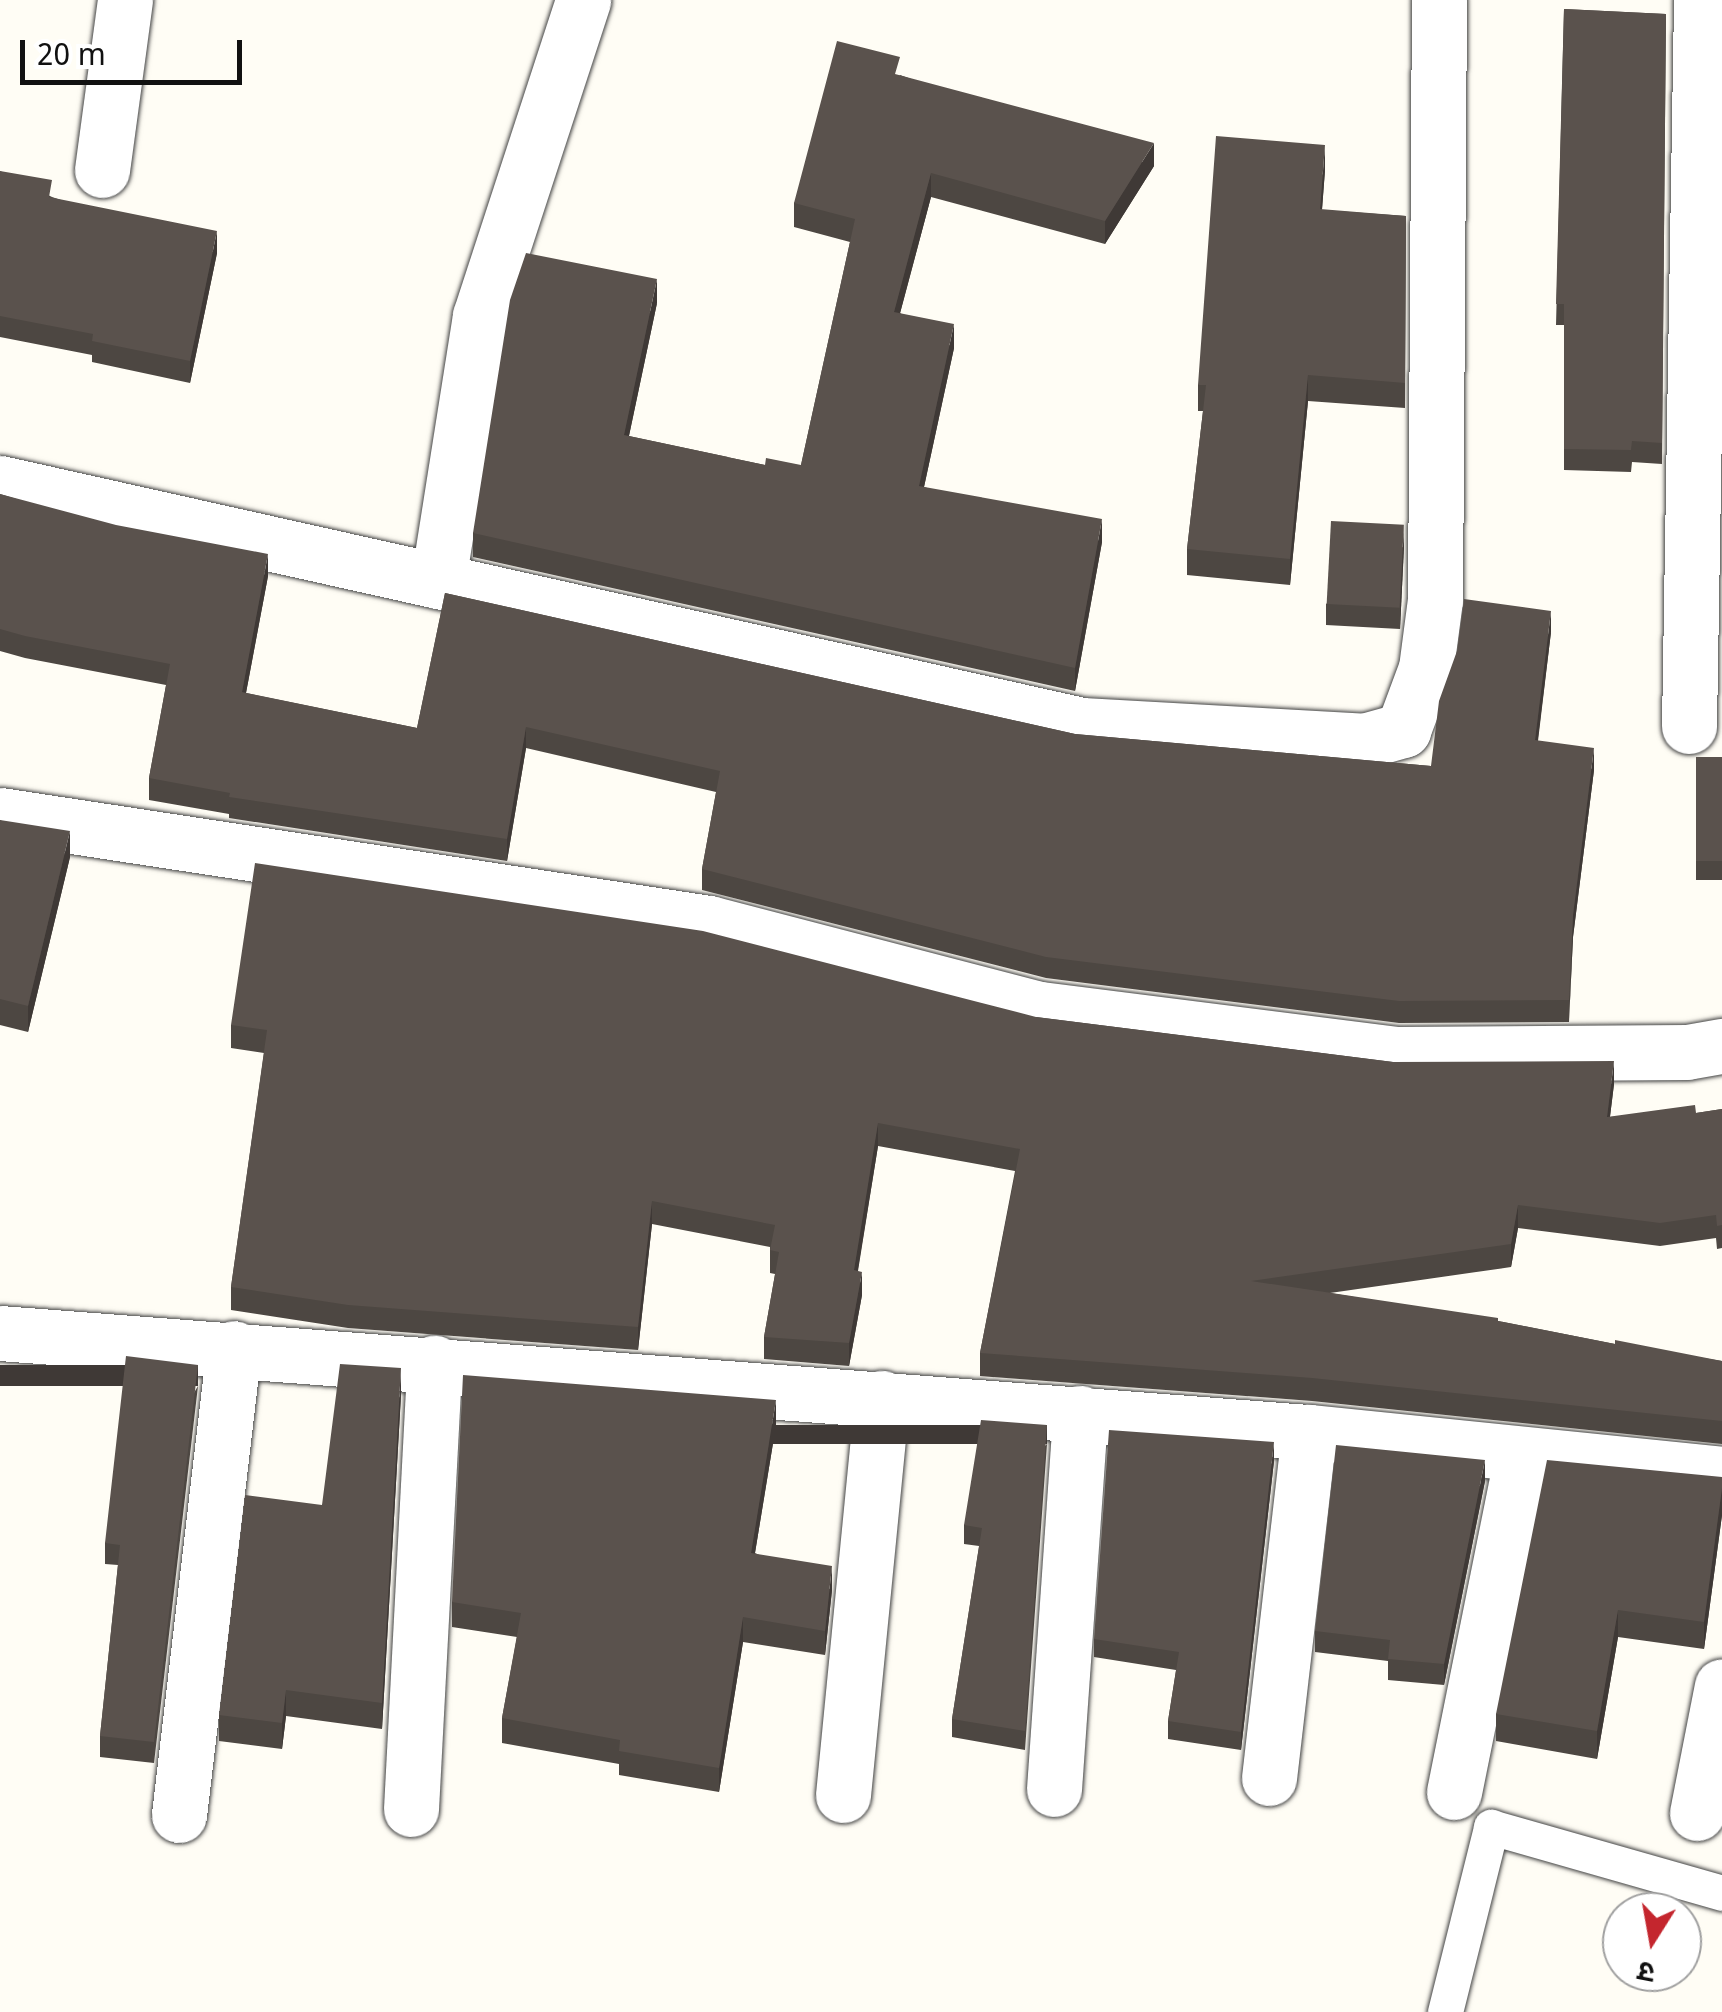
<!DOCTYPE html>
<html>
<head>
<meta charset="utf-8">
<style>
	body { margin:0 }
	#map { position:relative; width:1722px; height:2012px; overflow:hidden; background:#fffdf5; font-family:Georgia,"Noto Sans Devanagari",serif }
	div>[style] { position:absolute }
	.roads { filter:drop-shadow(0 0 2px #444) drop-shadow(0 0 2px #444) }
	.service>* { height:35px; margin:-17.5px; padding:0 17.5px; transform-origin:17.5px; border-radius:17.5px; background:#fff }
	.minor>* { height:55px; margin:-27.5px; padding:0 27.5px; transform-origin:27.5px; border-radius:27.5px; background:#fff }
	.wall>* { inset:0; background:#4d4742; transform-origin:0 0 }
	.shaded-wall>* { inset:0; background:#3f3936; transform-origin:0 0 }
	.building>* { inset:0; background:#5a524d; transform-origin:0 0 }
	span { translate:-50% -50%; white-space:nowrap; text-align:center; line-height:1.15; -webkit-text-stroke:10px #fff; paint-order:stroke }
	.north { position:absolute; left:1602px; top:1892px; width:100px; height:100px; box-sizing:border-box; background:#fff; border:2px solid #a0a0a0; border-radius:50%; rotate:191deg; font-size:28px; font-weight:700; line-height:40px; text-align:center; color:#111 }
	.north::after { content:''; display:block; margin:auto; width:35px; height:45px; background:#c4262e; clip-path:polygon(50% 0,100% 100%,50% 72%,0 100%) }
	.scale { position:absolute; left:20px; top:40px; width:222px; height:45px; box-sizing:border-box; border:5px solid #111; border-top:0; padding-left:12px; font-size:30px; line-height:35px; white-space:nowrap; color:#111; -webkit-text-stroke:8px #fff; paint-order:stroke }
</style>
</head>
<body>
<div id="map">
	<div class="roads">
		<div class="service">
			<div style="left:1445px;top:2012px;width:191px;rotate:-76deg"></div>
			<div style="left:1491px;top:1827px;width:240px;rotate:15.9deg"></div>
		</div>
		<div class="minor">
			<div style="left:102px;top:170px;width:172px;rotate:-82.3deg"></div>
			<div style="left:0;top:483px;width:1109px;rotate:12.61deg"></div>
			<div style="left:1082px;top:725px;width:282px;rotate:3.2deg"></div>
			<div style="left:1364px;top:741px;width:41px;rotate:-15.8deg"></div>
			<div style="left:1403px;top:730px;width:66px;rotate:-69.6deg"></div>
			<div style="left:1426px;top:668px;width:69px;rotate:-82.5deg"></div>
			<div style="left:1435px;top:600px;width:600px;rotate:-89.62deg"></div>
			<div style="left:438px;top:581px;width:268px;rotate:-81deg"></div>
			<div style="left:480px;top:316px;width:332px;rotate:-71.9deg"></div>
			<div style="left:1689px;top:726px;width:726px;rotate:-89.05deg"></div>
			<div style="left:0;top:815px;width:717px;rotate:8.66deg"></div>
			<div style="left:709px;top:923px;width:342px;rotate:14.6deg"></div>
			<div style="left:1040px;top:1009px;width:360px;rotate:7.2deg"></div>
			<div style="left:1397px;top:1054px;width:290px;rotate:-0.4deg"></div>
			<div style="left:1687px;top:1052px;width:36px;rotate:-10deg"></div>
			<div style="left:0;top:1333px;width:1313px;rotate:4.33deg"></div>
			<div style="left:1309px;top:1432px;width:415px;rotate:5.8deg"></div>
			<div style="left:1269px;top:1778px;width:348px;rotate:-83.4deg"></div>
			<div style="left:1054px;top:1789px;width:377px;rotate:-86deg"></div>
			<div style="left:1454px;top:1792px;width:343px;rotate:-78.6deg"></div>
			<div style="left:843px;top:1795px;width:399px;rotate:-84.4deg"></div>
			<div style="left:411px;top:1809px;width:447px;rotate:-87deg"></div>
			<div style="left:1697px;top:1813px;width:129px;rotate:-78.9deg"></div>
			<div style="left:179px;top:1815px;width:470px;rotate:-83.3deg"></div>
		</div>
	</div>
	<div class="wall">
		<div style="clip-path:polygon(1564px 9px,1666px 14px,1662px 464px,1632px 462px,1631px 472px,1564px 470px,1564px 325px,1556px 325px)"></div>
		<div style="clip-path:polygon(900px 75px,1154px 166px,1105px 244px,931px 197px,900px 313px,954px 348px,924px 487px,1102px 542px,1075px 691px,473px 557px,473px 533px,657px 303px,629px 436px,765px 465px,801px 465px,850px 242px,794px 227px,794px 203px)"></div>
		<div style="clip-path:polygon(1325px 170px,1322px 210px,1406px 216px,1405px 408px,1308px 401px,1290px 585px,1187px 575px,1187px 549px,1203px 411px,1198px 411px,1198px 385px)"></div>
		<div style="clip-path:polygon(0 171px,52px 197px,217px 253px,190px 383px,92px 362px,92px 355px,0 337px)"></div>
		<div style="clip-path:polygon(0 494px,268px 576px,246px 693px,417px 728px,445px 593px,1075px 734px,1431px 766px,1551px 632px,1538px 741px,1594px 770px,1573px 937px,1569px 1022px,1399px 1023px,1046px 978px,702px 890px,702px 869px,716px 792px,526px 748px,507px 861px,229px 818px,229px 814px,149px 800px,149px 778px,166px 685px,25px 658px,0 651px)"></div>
		<div style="clip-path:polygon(1404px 546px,1400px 629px,1326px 625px,1326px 604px)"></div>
		<div style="left:1696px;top:757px;width:26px;height:123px"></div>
		<div style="clip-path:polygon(0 820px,70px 857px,28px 1032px,0 1025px)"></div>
		<div style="clip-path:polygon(1036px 1017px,1393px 1062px,1614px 1084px,1610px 1117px,1696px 1113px,1722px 1109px,1722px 1248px,1717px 1249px,1716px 1238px,1660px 1246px,1518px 1228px,1511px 1267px,1330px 1293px,1498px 1321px,1615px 1344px,1722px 1361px,1722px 1444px,1312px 1401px,980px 1376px,980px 1353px,1015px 1171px,878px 1146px,858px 1271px,862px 1295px,849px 1366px,764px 1359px,764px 1337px,775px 1274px,770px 1273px,770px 1247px,652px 1224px,638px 1350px,348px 1328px,231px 1310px,231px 1287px,264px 1053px,231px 1048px,231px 1025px)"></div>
		<div style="clip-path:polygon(198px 1386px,154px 1763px,100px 1757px,100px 1736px,118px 1565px,105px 1564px,105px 1543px)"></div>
		<div style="clip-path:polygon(401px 1395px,382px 1729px,286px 1716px,282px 1749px,219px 1741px,219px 1715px,322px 1505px)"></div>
		<div style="clip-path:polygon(776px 1425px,755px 1553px,832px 1590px,825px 1655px,743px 1642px,719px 1792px,619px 1775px,619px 1764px,502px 1743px,502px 1718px,517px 1637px,452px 1627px,452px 1602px)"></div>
		<div style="clip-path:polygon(1047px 1444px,1025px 1750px,952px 1737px,952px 1719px,979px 1546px,964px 1544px,964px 1525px)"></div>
		<div style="clip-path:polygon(1274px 1461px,1241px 1750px,1168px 1739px,1168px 1721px,1176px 1670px,1094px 1657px,1094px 1639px)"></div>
		<div style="clip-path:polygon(1722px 1477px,1722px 1515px,1704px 1649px,1618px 1637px,1597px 1759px,1496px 1741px,1496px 1714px)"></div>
		<div style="clip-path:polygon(1485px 1481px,1444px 1685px,1388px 1680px,1388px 1661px,1315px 1652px,1315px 1631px)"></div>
	</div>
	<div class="shaded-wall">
		<div style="clip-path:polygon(1154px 143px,1154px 166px,1105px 244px,1105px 221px)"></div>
		<div style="clip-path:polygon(1325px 145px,1325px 170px,1320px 235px,1320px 209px)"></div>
		<div style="clip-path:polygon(931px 173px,931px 197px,894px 336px,894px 312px)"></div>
		<div style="clip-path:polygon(217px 231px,217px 253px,190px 383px,190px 361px)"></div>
		<div style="clip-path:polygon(657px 279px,657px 303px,624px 459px,624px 435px)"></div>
		<div style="clip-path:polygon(954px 324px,954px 348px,919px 510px,919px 486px)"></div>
		<div style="clip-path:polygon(1308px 375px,1308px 401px,1290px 585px,1290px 559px)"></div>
		<div style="clip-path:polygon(1102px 519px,1102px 542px,1075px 691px,1075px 668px)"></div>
		<div style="clip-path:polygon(1404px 525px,1404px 546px,1400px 629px,1400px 608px)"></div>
		<div style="clip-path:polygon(268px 554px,268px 576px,242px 714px,242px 692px)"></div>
		<div style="clip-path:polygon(1551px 611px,1551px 632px,1535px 762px,1535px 740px)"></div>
		<div style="clip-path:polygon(526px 727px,526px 748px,507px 861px,507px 839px)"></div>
		<div style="clip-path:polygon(1594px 748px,1594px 770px,1573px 937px,1569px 1022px,1573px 915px)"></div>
		<div style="clip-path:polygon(70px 831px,70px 857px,28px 1032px,28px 1006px)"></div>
		<div style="clip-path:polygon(1614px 1061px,1614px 1084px,1607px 1140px,1607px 1117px)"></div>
		<div style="clip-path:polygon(878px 1123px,878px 1146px,854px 1293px,854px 1270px)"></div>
		<div style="clip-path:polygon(652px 1201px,652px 1224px,638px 1350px,638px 1327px)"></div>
		<div style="clip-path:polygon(1518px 1205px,1518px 1228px,1511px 1267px,1511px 1244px)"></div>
		<div style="clip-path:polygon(862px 1272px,862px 1295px,849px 1366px,849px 1343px)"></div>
		<div style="left:198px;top:1365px;width:21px;height:380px;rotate:90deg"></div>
		<div style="clip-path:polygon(401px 1368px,401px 1395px,382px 1729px,382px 1703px)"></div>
		<div style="clip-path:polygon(776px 1400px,776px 1425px,751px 1577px,751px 1553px)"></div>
		<div style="left:1047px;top:1425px;width:19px;height:307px;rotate:90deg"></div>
		<div style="clip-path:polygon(1274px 1442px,1274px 1461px,1241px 1750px,1241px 1732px)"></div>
		<div style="clip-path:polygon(1485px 1460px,1485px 1481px,1444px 1685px,1444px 1664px)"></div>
		<div style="clip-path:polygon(1722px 1488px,1722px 1515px,1704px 1649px,1704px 1622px)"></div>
		<div style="clip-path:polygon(832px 1566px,832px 1590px,825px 1655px,825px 1631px)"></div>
		<div style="clip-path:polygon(1618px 1610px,1618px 1637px,1597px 1759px,1597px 1731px)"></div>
		<div style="clip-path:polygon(743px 1617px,743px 1642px,719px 1792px,719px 1768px)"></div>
		<div style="clip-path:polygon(286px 1690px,286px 1716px,282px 1749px,282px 1723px)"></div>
	</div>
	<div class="building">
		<div style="clip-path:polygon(1564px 9px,1666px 14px,1662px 443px,1632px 441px,1631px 450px,1564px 449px,1564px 304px,1556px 304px)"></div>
		<div style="clip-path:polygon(837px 41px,900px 57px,895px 74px,1154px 143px,1105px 221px,931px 173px,894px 312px,954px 324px,919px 486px,1102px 519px,1075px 668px,473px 533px,510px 300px,526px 253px,657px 279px,624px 435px,765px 465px,766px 458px,801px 465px,855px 219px,794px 203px)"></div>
		<div style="clip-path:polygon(1216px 136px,1325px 145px,1320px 209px,1406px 216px,1405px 383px,1308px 375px,1290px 559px,1187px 549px,1206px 385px,1198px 385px)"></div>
		<div style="clip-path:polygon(0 171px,52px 180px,49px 197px,217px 231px,190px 361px,92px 341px,93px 334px,0 316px)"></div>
		<div style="clip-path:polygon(0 494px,116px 525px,268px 554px,242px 692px,417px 728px,445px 593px,1075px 734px,1431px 766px,1439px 701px,1457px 651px,1464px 599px,1551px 611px,1535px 740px,1594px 748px,1573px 915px,1569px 1000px,1399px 1001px,1046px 957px,702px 869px,720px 771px,526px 727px,507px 839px,229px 797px,230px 793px,149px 778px,170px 664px,25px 636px,0 629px)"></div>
		<div style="left:1331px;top:521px;width:73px;height:83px;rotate:3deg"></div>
		<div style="left:1696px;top:757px;width:26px;height:104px"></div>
		<div style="clip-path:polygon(0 820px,70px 831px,28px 1006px,0 999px)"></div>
		<div style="clip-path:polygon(255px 863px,703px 931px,1036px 1017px,1393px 1062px,1614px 1061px,1607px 1117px,1695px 1105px,1696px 1113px,1722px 1109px,1722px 1225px,1717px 1226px,1716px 1215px,1660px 1223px,1518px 1205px,1511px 1244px,1251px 1281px,1498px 1318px,1498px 1321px,1615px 1344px,1615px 1340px,1722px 1361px,1722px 1421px,1312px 1378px,980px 1353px,1020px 1149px,878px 1123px,854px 1270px,862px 1272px,849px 1343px,764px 1337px,779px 1252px,770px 1250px,775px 1225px,652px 1201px,638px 1327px,348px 1305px,231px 1287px,267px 1030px,231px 1025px)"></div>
		<div style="clip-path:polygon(126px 1356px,198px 1365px,154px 1742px,100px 1736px,120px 1545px,105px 1543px)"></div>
		<div style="clip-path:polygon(340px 1364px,401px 1368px,382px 1703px,286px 1690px,282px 1723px,219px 1715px,245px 1495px,322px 1505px)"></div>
		<div style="clip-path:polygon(463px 1375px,776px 1400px,751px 1553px,832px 1566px,825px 1631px,743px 1617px,719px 1768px,619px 1751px,620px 1740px,502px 1718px,521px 1613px,452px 1602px)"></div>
		<div style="clip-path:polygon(981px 1420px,1047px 1425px,1025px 1731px,952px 1719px,982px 1528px,964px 1525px)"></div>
		<div style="clip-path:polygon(1109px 1430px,1274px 1442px,1241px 1732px,1168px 1721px,1179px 1652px,1094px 1639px)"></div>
		<div style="clip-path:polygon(1336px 1445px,1485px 1460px,1444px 1664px,1388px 1659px,1390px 1640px,1315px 1631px)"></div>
		<div style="clip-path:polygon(1547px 1460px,1722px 1477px,1722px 1488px,1704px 1622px,1618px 1610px,1597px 1731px,1496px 1714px)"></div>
	</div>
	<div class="north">उ</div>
	<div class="scale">20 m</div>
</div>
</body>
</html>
